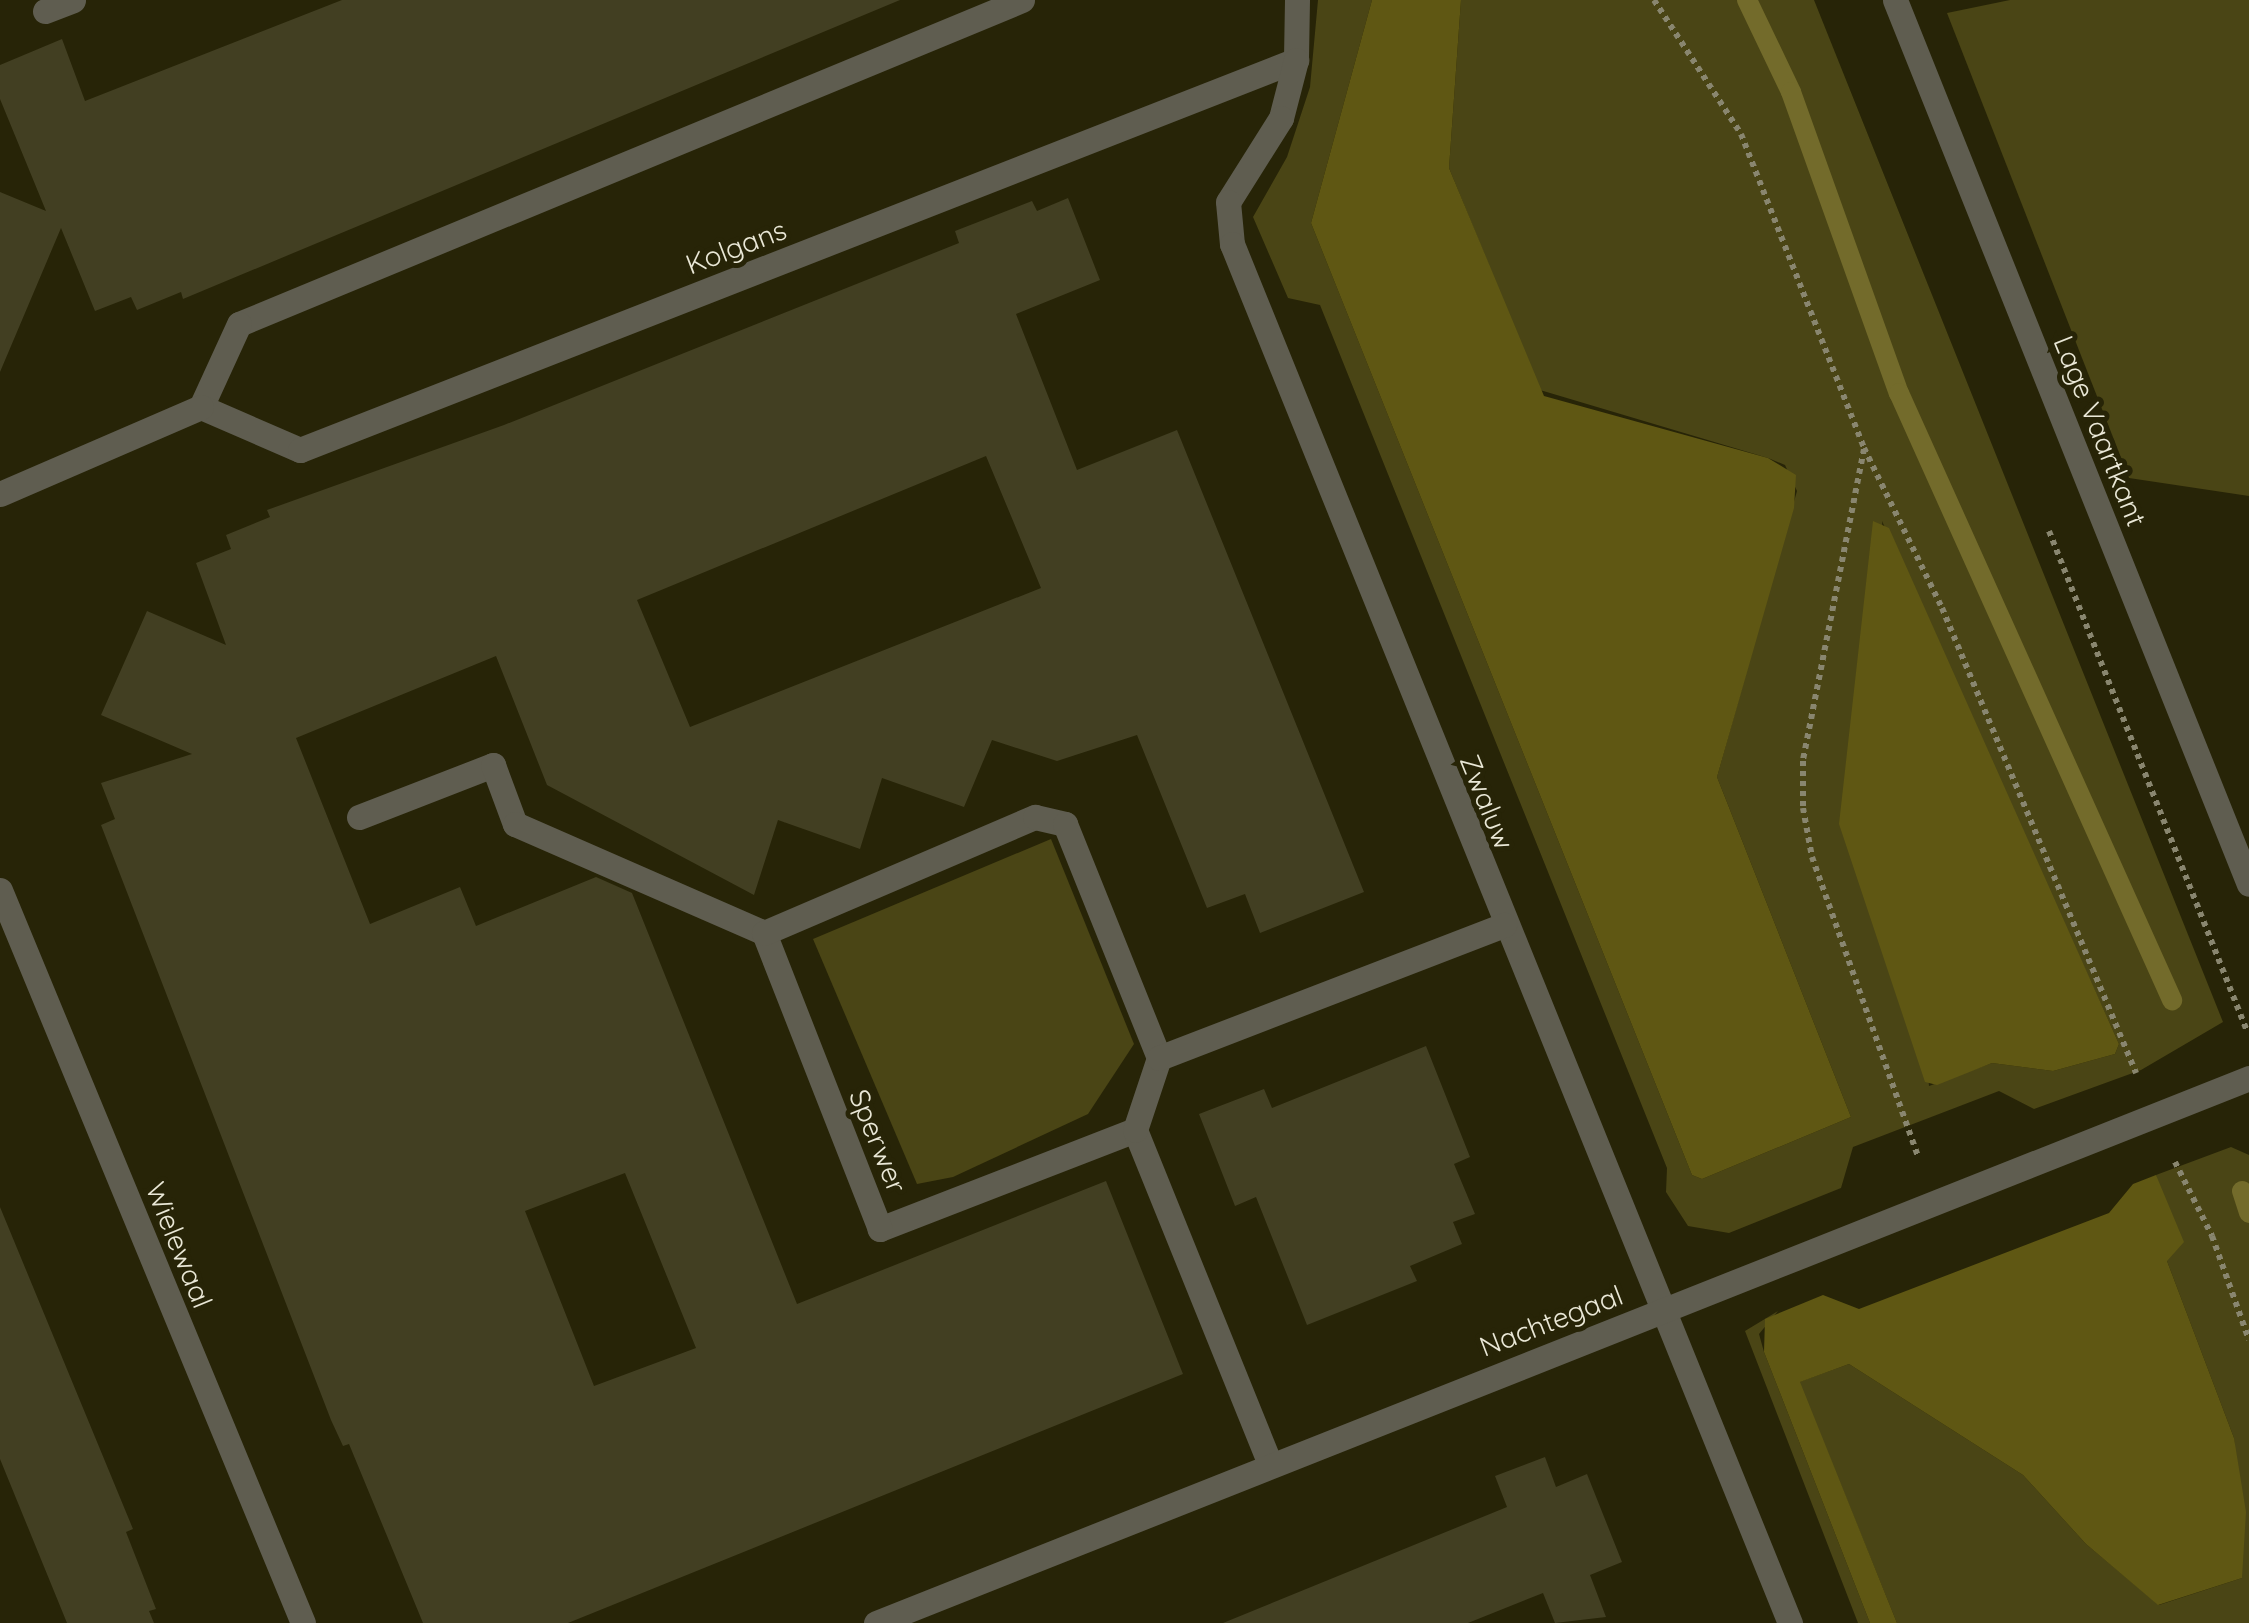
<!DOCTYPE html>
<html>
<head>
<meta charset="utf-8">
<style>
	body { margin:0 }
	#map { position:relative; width:2249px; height:1623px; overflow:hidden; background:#272407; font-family:Quicksand,sans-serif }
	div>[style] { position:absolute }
	.green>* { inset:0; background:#4a4515 }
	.forest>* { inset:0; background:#5f5713 }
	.stream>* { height:20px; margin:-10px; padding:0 10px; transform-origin:10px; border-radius:10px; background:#736b2b }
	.building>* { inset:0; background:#423f22 }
	.path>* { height:6px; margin-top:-3px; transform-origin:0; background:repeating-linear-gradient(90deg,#89866f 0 5px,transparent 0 10px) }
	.service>* { height:25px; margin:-12.5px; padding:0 12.5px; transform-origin:12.5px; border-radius:12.5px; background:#5f5d50 }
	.pedestrian>* { height:25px; margin:-12.5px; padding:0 12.5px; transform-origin:12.5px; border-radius:12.5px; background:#5f5d50 }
	.minor>* { height:25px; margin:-12.5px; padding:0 12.5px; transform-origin:12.5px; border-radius:12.5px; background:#5f5d50 }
	.tertiary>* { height:25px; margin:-12.5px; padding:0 12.5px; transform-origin:12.5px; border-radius:12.5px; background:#5f5d50 }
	span { translate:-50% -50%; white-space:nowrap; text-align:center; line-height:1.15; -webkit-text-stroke:10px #272407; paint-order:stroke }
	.street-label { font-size:28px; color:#eae8d7 }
</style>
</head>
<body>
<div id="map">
	<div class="green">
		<div style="clip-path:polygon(evenodd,1318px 0,1372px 0,1311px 223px,1692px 1175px,1702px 1179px,1851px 1117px,1717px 777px,1797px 491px,1785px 465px,1768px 458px,1540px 390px,1449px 168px,1461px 0,1814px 0,2223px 1022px,2141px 1070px,2034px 1109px,1999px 1091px,1853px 1147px,1841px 1188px,1729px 1233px,1688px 1226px,1666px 1192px,1667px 1168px,1320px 305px,1288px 298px,1253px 217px,1287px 157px,1310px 87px,1318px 0,1882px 521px,2119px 1044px,2115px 1054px,2053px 1071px,1992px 1063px,1929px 1086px,1882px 521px)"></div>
		<div style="clip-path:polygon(2010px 0,2249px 0,2249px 496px,2129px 478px,1947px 13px)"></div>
		<div style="clip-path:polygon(1051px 839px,1134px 1044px,1088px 1114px,953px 1177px,917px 1184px,813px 939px)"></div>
		<div style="clip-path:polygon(2231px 1147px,2249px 1155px,2249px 1623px,1897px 1623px,1799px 1382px,1849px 1364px,2023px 1475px,2086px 1544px,2159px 1605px,2242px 1578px,2234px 1438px,2167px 1261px,2156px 1175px)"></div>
		<div style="clip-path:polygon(1778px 1311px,1759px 1334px,1764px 1352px,1870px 1623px,1858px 1623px,1745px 1331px)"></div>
	</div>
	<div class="forest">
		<div style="clip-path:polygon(1372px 0,1461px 0,1449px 168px,1544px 396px,1768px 458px,1796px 475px,1794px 508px,1717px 777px,1851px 1117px,1702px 1179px,1692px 1175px,1311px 223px)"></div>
		<div style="clip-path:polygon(1873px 521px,1889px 528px,2119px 1044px,2115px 1054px,2053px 1071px,1992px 1063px,1937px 1085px,1925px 1082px,1839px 824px)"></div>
		<div style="clip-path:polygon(2156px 1175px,2184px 1242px,2167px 1261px,2234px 1438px,2246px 1512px,2242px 1578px,2158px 1605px,2086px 1544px,2023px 1475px,1849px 1364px,1800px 1382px,1897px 1623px,1870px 1623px,1764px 1352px,1765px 1319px,1823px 1295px,1859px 1309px,2109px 1213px,2133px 1184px)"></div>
	</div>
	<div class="stream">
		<div style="left:1747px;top:0;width:102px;rotate:64.4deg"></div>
		<div style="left:1791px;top:92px;width:320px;rotate:70.3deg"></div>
		<div style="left:1899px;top:393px;width:666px;rotate:65.78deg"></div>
		<div style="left:2242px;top:1191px;width:23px;rotate:72deg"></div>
	</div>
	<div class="building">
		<div style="clip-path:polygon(342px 0,900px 0,183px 299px,181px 292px,137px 310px,131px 297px,95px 311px,61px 228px,0 372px,0 192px,46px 211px,0 99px,0 65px,62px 39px,85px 101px)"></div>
		<div style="clip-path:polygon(evenodd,1068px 198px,1100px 280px,1016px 314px,1077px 470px,1177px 430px,1364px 892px,1260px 933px,1245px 894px,1207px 908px,1137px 735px,1057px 761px,992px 740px,964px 807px,882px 778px,860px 849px,778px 820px,754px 895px,547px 785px,496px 656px,296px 738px,370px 924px,460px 887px,476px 926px,596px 877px,632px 893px,797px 1304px,1106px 1181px,1183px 1374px,568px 1623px,423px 1623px,349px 1444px,343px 1446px,331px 1420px,101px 825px,115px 819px,101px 783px,192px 754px,101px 715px,147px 611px,226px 645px,196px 563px,231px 549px,226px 535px,270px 517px,267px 510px,504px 425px,959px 243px,955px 231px,1032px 201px,1037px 211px,1068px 198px,986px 456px,1041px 588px,690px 727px,637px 600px,986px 456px,1068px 198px,625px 1173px,696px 1348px,594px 1386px,525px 1211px,625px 1173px)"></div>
		<div style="clip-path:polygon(1426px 1046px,1470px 1157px,1454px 1164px,1475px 1214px,1453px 1222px,1462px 1244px,1410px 1266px,1417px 1281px,1307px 1325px,1256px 1197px,1235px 1206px,1199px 1114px,1264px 1089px,1272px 1108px)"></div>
		<div style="clip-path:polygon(0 1207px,133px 1529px,126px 1532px,156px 1609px,149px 1611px,154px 1623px,67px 1623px,0 1459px)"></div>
		<div style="clip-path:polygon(1545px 1457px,1556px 1487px,1587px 1474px,1622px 1562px,1590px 1575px,1606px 1617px,1555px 1623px,1543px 1593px,1468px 1623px,1223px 1623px,1507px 1507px,1495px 1476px)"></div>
	</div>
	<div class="path">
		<div style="left:1654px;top:0;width:160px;rotate:57deg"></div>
		<div style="left:1741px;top:134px;width:337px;rotate:68.6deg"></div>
		<div style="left:1864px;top:448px;width:178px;rotate:64deg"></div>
		<div style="left:1942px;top:608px;width:504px;rotate:67.35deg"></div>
		<div style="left:1864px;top:449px;width:318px;rotate:101.1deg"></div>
		<div style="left:1803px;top:761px;width:47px;rotate:90deg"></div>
		<div style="left:1803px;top:808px;width:50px;rotate:79.6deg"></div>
		<div style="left:1812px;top:857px;width:318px;rotate:70.5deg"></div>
		<div style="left:2049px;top:531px;width:538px;rotate:68.4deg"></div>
		<div style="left:2175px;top:1162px;width:83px;rotate:63.4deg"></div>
		<div style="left:2212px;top:1236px;width:110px;rotate:70.4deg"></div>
	</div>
	<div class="service">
		<div style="left:359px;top:817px;width:144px;rotate:-21.2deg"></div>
		<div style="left:493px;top:765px;width:63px;rotate:69.6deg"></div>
	</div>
	<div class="pedestrian">
		<div style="left:1022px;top:0;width:847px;rotate:157.52deg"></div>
		<div style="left:239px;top:324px;width:91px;rotate:114.6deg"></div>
		<div style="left:201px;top:407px;width:108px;rotate:23.5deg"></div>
		<div style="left:300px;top:450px;width:1070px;rotate:-21.38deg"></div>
	</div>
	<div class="minor">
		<div style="left:1297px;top:0;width:60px;rotate:91deg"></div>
		<div style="left:1296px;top:60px;width:60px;rotate:104.5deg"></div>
		<div style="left:1281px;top:118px;width:99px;rotate:122.2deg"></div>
		<div style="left:1228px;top:202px;width:42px;rotate:84.6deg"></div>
		<div style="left:1232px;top:244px;width:1488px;rotate:67.97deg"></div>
		<div style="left:45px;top:11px;width:30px;rotate:-21deg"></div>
		<div style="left:0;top:494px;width:219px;rotate:-23.4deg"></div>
		<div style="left:515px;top:824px;width:272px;rotate:23.6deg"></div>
		<div style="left:0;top:890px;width:793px;rotate:67.54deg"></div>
		<div style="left:1135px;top:1130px;width:274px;rotate:158.8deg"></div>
		<div style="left:880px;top:1229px;width:318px;rotate:-111.4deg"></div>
		<div style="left:764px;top:933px;width:295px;rotate:-23.2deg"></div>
		<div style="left:1035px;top:817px;width:31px;rotate:13deg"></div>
		<div style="left:1065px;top:824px;width:252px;rotate:68.1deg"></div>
		<div style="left:1270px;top:1464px;width:360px;rotate:-112deg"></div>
		<div style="left:1135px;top:1130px;width:76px;rotate:-71.6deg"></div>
		<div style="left:1159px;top:1058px;width:370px;rotate:-21.1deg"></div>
		<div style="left:876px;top:1623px;width:1477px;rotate:-21.65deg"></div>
	</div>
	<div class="tertiary">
		<div style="left:1895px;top:0;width:952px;rotate:68.18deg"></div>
	</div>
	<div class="street-label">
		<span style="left:736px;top:247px;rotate:-21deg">Kolgans</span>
		<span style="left:2100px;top:431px;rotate:68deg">Lage Vaartkant</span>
		<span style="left:1487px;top:802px;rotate:68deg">Zwaluw</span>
		<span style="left:878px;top:1141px;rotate:68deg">Sperwer</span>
		<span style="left:179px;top:1245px;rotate:68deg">Wielewaal</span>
		<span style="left:1551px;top:1321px;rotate:-21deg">Nachtegaal</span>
	</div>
</div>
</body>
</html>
